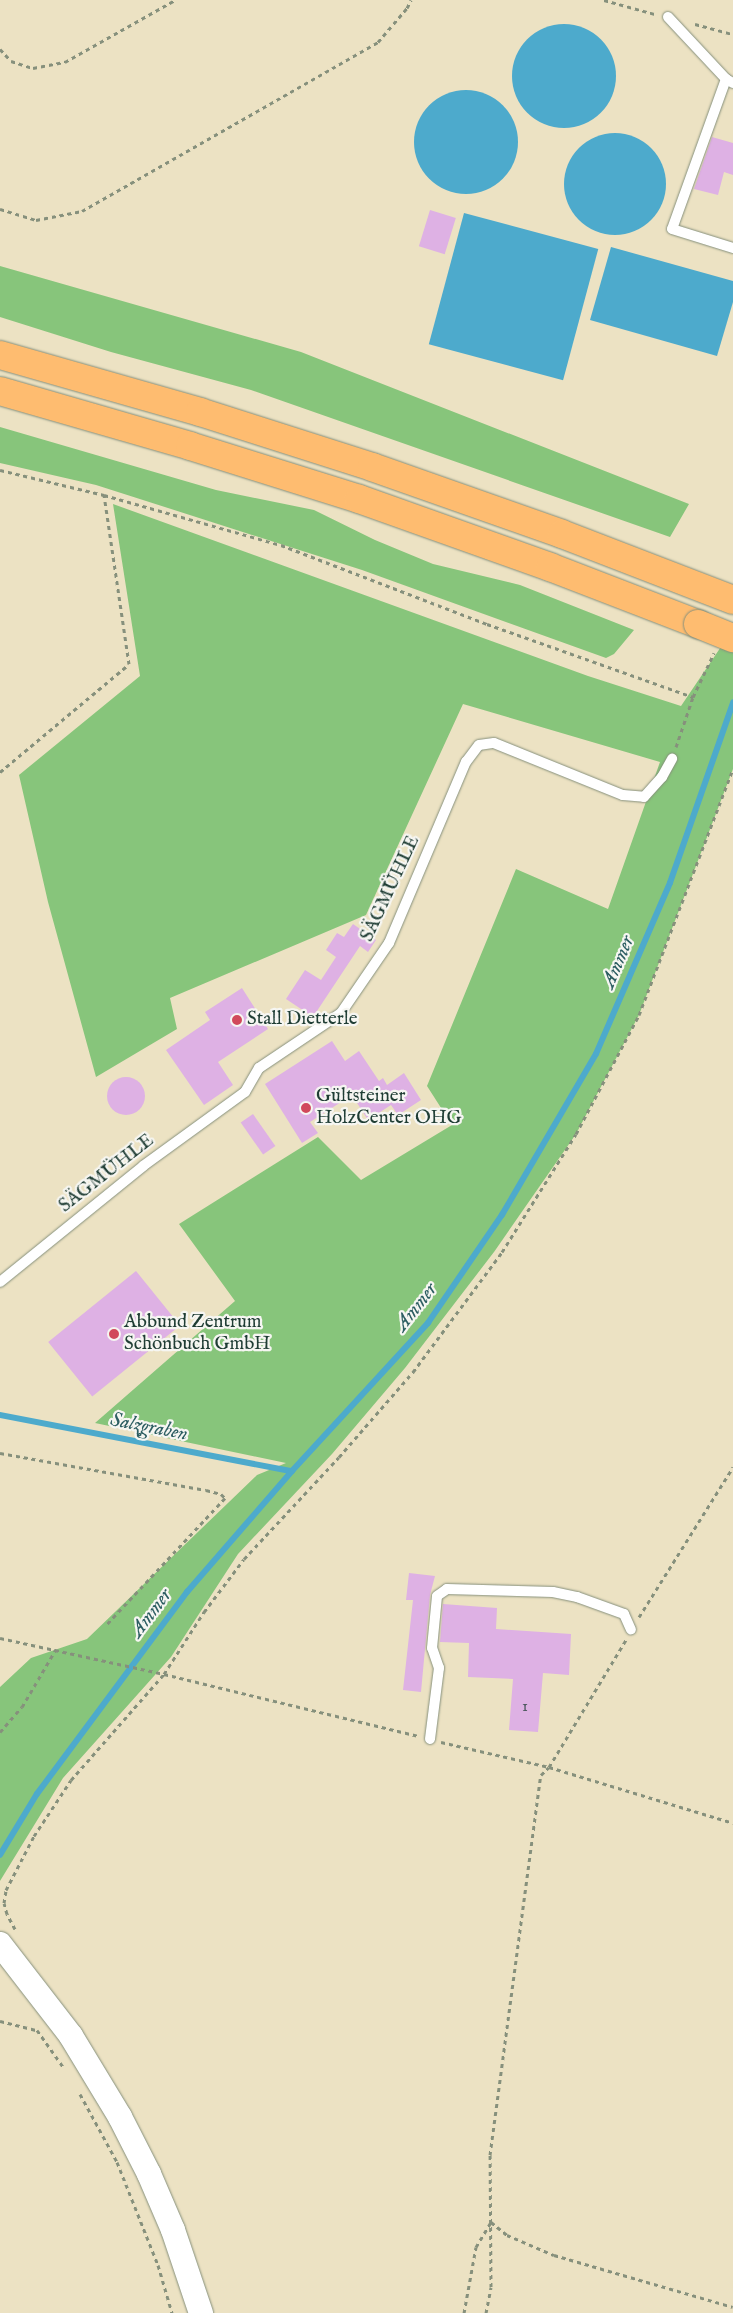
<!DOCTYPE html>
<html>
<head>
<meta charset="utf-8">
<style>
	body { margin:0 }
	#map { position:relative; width:733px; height:2313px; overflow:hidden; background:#ece2c3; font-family:"IM FELL English",serif }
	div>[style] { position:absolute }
	.green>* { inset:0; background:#87c57b }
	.water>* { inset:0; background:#4daacc; transform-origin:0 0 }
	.round { border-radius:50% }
	.stream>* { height:5.5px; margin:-2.75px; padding:0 2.75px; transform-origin:2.75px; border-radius:2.75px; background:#4daacc }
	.building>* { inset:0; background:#deb1e4; transform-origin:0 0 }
	.path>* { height:3px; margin-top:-1.5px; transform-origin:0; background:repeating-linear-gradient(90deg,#86907c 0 4px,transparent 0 8px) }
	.roads { filter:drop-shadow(0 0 1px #86907c) drop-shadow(0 0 1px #86907c) }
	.service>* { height:10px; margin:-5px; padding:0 5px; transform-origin:5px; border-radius:5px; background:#fff }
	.tertiary>* { height:24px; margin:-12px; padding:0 12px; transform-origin:12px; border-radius:12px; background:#fff }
	.motorway>* { height:28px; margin:-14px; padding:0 14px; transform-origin:14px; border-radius:14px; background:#febc70 }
	.bridges { filter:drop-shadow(0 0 1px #86907c) drop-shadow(0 0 1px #86907c) }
	.motorway-bridge>* { height:28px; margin:-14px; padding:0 14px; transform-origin:14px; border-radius:14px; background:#febc70 }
	.dots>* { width:14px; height:14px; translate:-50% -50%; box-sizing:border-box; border:2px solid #f6f6f2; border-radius:50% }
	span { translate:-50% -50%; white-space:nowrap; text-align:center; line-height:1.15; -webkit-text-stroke:4.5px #f6f6f2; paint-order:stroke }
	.number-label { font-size:16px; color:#4f5a60 }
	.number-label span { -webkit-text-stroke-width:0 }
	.street-label { font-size:19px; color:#1f3d34 }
	.poi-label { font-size:19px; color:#1f3d34 }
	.left { translate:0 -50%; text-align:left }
	.water-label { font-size:20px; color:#2d5e62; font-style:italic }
</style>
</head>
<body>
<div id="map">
	<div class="green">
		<div style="clip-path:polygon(0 266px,301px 352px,689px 504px,670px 537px,251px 390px,111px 352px,0 317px)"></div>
		<div style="clip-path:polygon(0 427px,216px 490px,314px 510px,375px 540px,433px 564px,520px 585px,634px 630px,614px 654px,606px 658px,362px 570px,96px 485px,0 463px)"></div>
		<div style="clip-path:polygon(113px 504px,588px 676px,681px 706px,733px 629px,733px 769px,639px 1015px,576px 1134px,494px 1252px,405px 1368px,332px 1454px,238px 1554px,171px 1657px,63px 1778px,0 1881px,0 1687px,31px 1658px,87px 1639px,257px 1475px,286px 1463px,95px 1423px,235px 1301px,179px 1224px,318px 1137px,361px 1180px,452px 1125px,427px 1086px,516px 869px,608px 909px,660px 762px,463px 704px,366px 915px,170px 998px,177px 1029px,96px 1077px,48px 902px,19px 775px,140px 676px)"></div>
	</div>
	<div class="water">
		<div class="round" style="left:512px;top:24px;width:104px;height:104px"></div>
		<div class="round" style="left:414px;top:90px;width:104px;height:104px"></div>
		<div class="round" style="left:564px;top:133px;width:102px;height:102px"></div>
		<div style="left:464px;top:213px;width:139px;height:136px;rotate:15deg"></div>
		<div style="clip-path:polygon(611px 247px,733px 281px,733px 302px,717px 356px,590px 320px)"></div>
	</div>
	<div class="stream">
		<div style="left:0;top:1415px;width:297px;rotate:10.9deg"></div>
		<div style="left:0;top:1855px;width:71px;rotate:-58.8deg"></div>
		<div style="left:37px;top:1794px;width:252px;rotate:-53.4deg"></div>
		<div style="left:187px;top:1592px;width:160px;rotate:-49deg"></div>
		<div style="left:292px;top:1471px;width:201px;rotate:-47.4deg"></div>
		<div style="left:428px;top:1323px;width:131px;rotate:-55.6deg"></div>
		<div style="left:502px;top:1215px;width:186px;rotate:-59.7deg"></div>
		<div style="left:596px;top:1054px;width:186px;rotate:-66.6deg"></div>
		<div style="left:670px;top:883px;width:191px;rotate:-70.7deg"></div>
	</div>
	<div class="building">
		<div style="clip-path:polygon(712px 137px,733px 143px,733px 175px,724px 172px,718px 195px,694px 189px)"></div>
		<div style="left:430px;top:210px;width:27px;height:38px;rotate:17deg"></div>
		<div style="clip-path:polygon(353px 924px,376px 940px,368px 952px,360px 946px,313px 1017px,286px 999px,305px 970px,321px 980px,336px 957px,326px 950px,337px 933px,344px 937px)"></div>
		<div style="clip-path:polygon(242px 988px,268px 1029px,218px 1062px,233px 1085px,204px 1105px,166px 1050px,210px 1020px,205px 1012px)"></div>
		<div style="clip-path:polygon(332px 1041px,345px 1061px,359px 1051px,379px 1081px,383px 1078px,387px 1085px,404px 1073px,421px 1100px,398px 1115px,391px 1105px,368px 1120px,352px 1095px,310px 1122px,318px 1133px,302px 1143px,265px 1084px)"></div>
		<div class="round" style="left:107px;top:1077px;width:38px;height:38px"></div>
		<div style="left:253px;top:1114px;width:39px;height:15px;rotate:55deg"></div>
		<div style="left:136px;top:1271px;width:70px;height:113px;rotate:51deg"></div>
		<div style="clip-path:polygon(409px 1573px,435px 1576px,430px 1595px,421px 1692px,403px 1690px,413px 1600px,406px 1600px)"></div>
		<div style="clip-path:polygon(443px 1604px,497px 1608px,496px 1629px,571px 1634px,569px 1675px,543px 1673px,538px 1732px,509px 1730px,513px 1679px,468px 1677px,469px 1643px,440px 1642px)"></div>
	</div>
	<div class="path">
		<div style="left:604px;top:0;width:53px;rotate:15.4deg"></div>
		<div style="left:695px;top:24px;width:39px;rotate:15deg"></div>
		<div style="left:0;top:49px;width:16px;rotate:47deg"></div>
		<div style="left:11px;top:61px;width:23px;rotate:18deg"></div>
		<div style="left:33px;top:68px;width:33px;rotate:-11deg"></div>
		<div style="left:65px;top:62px;width:126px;rotate:-29.4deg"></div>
		<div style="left:0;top:209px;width:38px;rotate:17deg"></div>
		<div style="left:36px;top:220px;width:47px;rotate:-11.1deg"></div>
		<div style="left:82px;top:211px;width:341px;rotate:-29.7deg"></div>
		<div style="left:378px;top:42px;width:45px;rotate:-49.5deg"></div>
		<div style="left:407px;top:8px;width:9px;rotate:-63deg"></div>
		<div style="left:0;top:470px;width:107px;rotate:13.5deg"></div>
		<div style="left:104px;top:495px;width:184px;rotate:15.8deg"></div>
		<div style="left:281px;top:545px;width:221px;rotate:21deg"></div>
		<div style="left:487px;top:624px;width:219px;rotate:19.5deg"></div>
		<div style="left:676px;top:747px;width:53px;rotate:-71.2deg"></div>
		<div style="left:693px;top:697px;width:49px;rotate:-64.5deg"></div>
		<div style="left:0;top:772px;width:168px;rotate:-39.9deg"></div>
		<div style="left:129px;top:664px;width:171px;rotate:-98.4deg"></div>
		<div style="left:0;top:1453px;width:209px;rotate:10.2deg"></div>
		<div style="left:206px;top:1490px;width:16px;rotate:15deg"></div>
		<div style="left:221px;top:1494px;width:6px;rotate:45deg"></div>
		<div style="left:225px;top:1498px;width:174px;rotate:133.1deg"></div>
		<div style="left:639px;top:1617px;width:177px;rotate:-57.9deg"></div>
		<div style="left:0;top:1638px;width:168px;rotate:12.4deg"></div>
		<div style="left:164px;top:1674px;width:261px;rotate:13.7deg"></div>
		<div style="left:0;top:1732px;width:33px;rotate:-49deg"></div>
		<div style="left:22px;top:1707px;width:67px;rotate:-59.6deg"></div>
		<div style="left:441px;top:1742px;width:111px;rotate:13deg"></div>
		<div style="left:549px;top:1767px;width:192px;rotate:16.9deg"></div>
		<div style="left:15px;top:1929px;width:17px;rotate:-118deg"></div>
		<div style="left:7px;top:1914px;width:11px;rotate:-105deg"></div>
		<div style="left:4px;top:1903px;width:13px;rotate:-81deg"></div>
		<div style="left:6px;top:1890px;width:61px;rotate:-62.6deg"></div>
		<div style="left:34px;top:1836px;width:67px;rotate:-56.5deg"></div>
		<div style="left:71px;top:1780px;width:141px;rotate:-48.7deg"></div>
		<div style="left:164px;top:1674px;width:74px;rotate:-57.2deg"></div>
		<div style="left:204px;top:1612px;width:66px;rotate:-53deg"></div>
		<div style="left:244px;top:1559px;width:139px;rotate:-47deg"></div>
		<div style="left:339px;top:1457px;width:113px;rotate:-49deg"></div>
		<div style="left:413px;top:1372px;width:149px;rotate:-53.4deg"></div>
		<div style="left:502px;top:1252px;width:139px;rotate:-57.9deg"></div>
		<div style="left:576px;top:1134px;width:135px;rotate:-62.1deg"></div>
		<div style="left:639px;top:1015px;width:263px;rotate:-69.1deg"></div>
		<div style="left:0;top:2021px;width:38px;rotate:14deg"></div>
		<div style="left:37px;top:2030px;width:47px;rotate:54.6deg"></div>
		<div style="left:80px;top:2094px;width:77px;rotate:61.4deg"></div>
		<div style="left:117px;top:2162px;width:111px;rotate:68.3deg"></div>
		<div style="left:158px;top:2265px;width:50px;rotate:73.7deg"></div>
		<div style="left:464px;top:2313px;width:67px;rotate:-79.7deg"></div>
		<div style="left:476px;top:2247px;width:29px;rotate:-59deg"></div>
		<div style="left:491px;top:2222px;width:21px;rotate:39deg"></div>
		<div style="left:507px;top:2235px;width:51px;rotate:23.1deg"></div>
		<div style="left:554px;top:2255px;width:186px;rotate:16.2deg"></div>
		<div style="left:486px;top:2313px;width:26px;rotate:-79deg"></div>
		<div style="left:491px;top:2287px;width:132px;rotate:-90.4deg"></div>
		<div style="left:490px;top:2155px;width:383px;rotate:-82.4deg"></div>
		<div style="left:541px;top:1775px;width:11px;rotate:-45deg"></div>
		<div style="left:549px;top:1767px;width:149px;rotate:-58.8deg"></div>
	</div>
	<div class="roads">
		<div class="service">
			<div style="left:668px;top:17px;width:85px;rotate:46.9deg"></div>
			<div style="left:726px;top:79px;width:8px;rotate:30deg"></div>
			<div style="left:726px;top:79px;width:159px;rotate:109.8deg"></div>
			<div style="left:672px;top:229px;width:64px;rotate:17.3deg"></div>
			<div style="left:0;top:1282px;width:184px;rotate:-39deg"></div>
			<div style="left:143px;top:1166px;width:126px;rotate:-36deg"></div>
			<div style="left:245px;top:1092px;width:28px;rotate:-60deg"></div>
			<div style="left:259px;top:1068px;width:99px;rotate:-33.9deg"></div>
			<div style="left:341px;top:1013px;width:85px;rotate:-55.6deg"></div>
			<div style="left:389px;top:943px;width:197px;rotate:-67deg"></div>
			<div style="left:466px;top:762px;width:21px;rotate:-53deg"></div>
			<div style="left:479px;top:745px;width:15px;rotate:-8deg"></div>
			<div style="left:494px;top:743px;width:139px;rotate:22deg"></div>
			<div style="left:623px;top:795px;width:21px;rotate:5deg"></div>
			<div style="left:644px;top:797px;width:27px;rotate:-48deg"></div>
			<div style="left:662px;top:777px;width:21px;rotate:-61deg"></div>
			<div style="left:430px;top:1739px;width:72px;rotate:-82.8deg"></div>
			<div style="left:439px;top:1668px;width:21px;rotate:-109deg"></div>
			<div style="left:432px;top:1648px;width:52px;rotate:-84.5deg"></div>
			<div style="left:437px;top:1596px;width:12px;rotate:-35deg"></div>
			<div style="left:447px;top:1589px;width:106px;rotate:1.6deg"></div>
			<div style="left:553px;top:1592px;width:25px;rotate:12deg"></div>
			<div style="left:577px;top:1597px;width:50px;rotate:19.9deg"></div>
			<div style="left:624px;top:1614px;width:17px;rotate:66deg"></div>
		</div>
		<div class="tertiary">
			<div style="left:0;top:1944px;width:116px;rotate:52.3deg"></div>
			<div style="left:71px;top:2036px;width:95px;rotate:58.8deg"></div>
			<div style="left:120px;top:2117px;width:64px;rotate:63deg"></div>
			<div style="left:149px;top:2174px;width:61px;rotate:66.8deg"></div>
			<div style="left:173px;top:2230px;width:88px;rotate:71.4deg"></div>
		</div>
		<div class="motorway">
			<div style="left:0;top:355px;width:208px;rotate:15.9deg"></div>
			<div style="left:200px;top:412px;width:181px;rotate:17.7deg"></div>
			<div style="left:372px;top:467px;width:201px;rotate:19.4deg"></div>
			<div style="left:562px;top:534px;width:183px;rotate:21.1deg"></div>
			<div style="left:0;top:391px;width:198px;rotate:16.1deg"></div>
			<div style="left:190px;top:446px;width:177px;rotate:17.4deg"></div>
			<div style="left:359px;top:499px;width:203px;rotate:19.6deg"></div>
			<div style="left:550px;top:567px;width:159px;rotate:21.1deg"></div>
		</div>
	</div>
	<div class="bridges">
		<div class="motorway-bridge">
			<div style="left:698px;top:624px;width:38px;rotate:22deg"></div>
		</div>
	</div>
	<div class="dots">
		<div style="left:237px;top:1020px;background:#d1495b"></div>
		<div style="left:306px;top:1108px;background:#d1495b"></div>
		<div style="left:114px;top:1334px;background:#d1495b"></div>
	</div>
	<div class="number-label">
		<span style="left:525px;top:1707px">1</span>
	</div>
	<div class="street-label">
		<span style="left:391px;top:889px;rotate:-65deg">SÄGMÜHLE</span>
		<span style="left:107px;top:1174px;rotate:-38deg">SÄGMÜHLE</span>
	</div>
	<div class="poi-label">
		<span class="left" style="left:247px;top:1020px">Stall Dietterle</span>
		<span class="left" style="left:316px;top:1108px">Gültsteiner<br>HolzCenter OHG</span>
		<span class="left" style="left:124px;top:1334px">Abbund Zentrum<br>Schönbuch GmbH</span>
	</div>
	<div class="water-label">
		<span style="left:618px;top:962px;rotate:-67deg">Ammer</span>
		<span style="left:416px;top:1307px;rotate:-52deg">Ammer</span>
		<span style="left:149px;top:1427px;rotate:11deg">Salzgraben</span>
		<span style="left:151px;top:1613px;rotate:-53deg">Ammer</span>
	</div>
</div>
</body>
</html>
